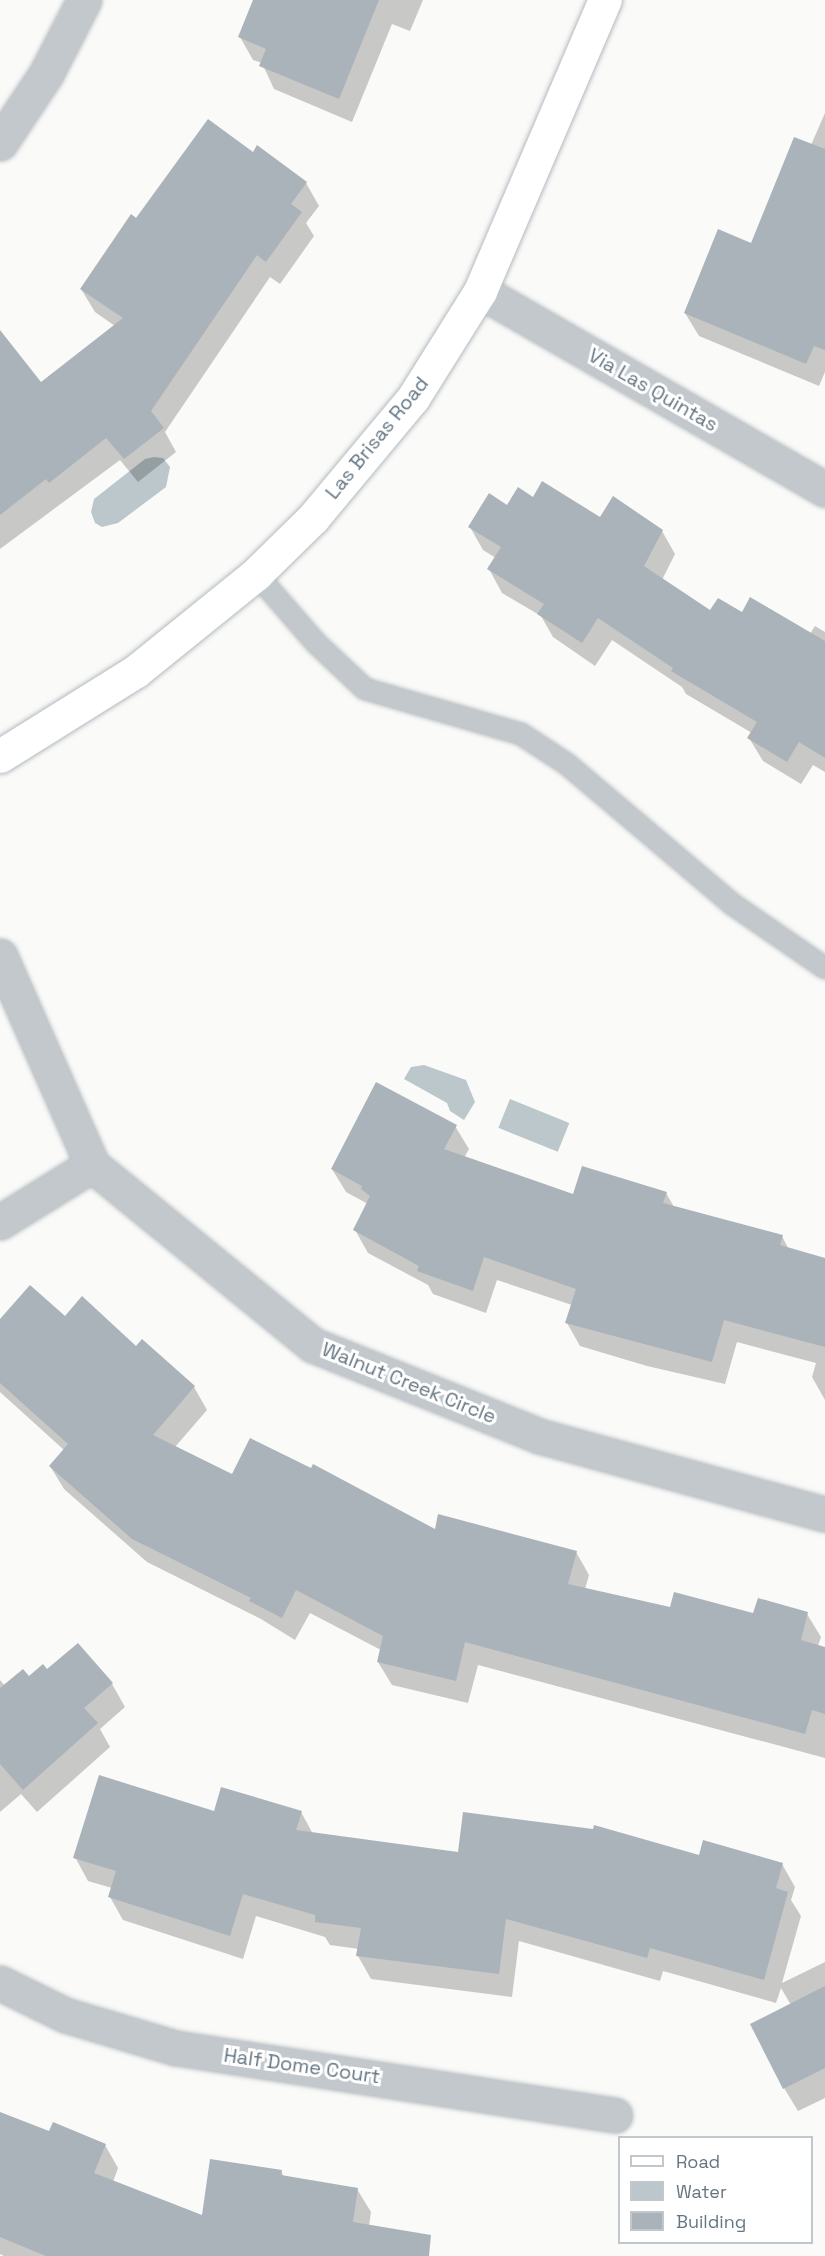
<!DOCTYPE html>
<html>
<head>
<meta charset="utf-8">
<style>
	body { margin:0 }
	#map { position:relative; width:825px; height:2256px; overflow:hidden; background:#fafaf8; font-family:"Space Grotesk",sans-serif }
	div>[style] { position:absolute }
	.water>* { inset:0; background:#bbc7cb; transform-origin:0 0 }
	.shadow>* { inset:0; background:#0003 }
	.building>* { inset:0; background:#aab3b9 }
	.roads { filter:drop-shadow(0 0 2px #b3babf) drop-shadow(0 0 2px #b3babf) }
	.lane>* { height:20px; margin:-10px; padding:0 10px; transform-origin:10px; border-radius:10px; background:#c3c8cc }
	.street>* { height:33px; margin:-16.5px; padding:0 16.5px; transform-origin:16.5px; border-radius:16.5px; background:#c3c8cc }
	.secondary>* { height:33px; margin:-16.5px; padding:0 16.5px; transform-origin:16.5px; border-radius:16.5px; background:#fff }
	span { translate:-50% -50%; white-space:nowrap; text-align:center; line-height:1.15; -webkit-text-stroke:6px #fff; paint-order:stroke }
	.street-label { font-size:20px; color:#657683 }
	.legend { position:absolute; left:618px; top:2136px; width:195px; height:108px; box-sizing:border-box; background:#fff; border:2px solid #c1c8cd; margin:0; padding:8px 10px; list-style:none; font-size:18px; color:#657683 }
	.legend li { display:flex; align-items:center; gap:12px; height:30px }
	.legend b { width:30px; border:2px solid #c1c8cd }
</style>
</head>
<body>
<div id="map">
	<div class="water">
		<div style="clip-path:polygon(154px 457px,163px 458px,170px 467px,166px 487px,118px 523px,102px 527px,95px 523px,91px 512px,94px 499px,145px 459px)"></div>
		<div style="clip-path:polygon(424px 1065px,466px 1080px,475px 1102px,464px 1120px,450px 1111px,447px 1103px,404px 1079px,411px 1067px)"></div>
		<div style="left:510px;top:1099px;width:64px;height:31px;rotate:22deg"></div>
	</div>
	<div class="shadow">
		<div style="clip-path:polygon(255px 0,423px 0,410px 31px,392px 24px,352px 122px,274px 89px,262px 63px,253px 60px,240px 37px)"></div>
		<div style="clip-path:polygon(825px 113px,825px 372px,819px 386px,699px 336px,685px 313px,752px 245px,811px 145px)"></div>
		<div style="clip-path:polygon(253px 154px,306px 183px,319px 206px,306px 223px,314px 236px,280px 284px,270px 277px,165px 432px,176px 452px,138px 482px,120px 460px,0 549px,0 372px,41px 385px,115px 326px,95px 312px,81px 289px,137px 220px)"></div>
		<div style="clip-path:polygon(533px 499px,600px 519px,662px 531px,675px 554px,662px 580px,710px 612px,742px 614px,810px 634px,815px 626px,825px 632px,825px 772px,813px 765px,801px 784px,763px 761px,749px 738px,752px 733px,686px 694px,682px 687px,612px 640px,595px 666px,553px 637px,541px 616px,502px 593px,489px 569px,496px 558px,483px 550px,470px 527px,507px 507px)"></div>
		<div style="clip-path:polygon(455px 1126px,469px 1149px,464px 1158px,574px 1196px,666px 1193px,674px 1207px,782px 1236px,789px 1250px,825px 1261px,825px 1400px,812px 1377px,816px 1363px,737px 1342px,725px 1384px,647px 1366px,580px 1346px,567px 1323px,572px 1305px,497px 1280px,486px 1313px,433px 1294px,428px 1285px,368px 1253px,355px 1230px,368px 1204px,346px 1192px,332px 1169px)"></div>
		<div style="clip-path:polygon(65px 1318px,136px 1348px,194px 1387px,207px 1410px,175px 1447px,233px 1476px,436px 1531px,576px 1552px,589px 1575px,585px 1589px,671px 1609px,754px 1615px,807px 1614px,821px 1637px,818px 1646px,825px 1648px,825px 1758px,478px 1665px,468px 1703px,392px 1685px,378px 1662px,381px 1650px,310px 1613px,295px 1640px,261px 1619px,147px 1562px,64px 1489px,50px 1466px,64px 1450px,0 1392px,0 1321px)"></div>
		<div style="clip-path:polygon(47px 1672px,112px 1684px,125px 1707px,100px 1729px,110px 1747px,37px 1812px,21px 1794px,0 1812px,0 1680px,5px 1686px)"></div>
		<div style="clip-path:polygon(301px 1812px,313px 1834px,459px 1854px,700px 1857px,782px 1864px,795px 1887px,791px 1900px,801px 1916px,782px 1983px,825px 1962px,825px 2098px,798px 2111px,784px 2088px,791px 2005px,781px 1988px,776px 2003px,663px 1971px,660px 1981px,519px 1941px,512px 1997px,371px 1979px,358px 1956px,359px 1949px,330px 1945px,325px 1937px,256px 1916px,243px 1959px,123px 1920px,110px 1897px,112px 1888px,88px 1881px,75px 1857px,215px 1813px)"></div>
		<div style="clip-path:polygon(0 2114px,50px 2133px,105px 2145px,118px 2168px,113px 2182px,203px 2217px,281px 2171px,284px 2177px,357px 2189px,371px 2212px,369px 2226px,405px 2256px,4px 2256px,0 2254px)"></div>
	</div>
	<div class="building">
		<div style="clip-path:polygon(253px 0,379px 0,339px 99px,259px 66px,266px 49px,238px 37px)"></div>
		<div style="clip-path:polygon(208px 119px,253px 152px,257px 145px,307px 182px,291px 204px,302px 212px,266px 262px,257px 255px,151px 411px,164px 428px,124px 459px,106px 438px,49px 483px,46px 479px,0 515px,0 330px,41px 382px,123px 318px,80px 289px,131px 214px,136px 218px)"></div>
		<div style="clip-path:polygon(794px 137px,825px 149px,825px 350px,814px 346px,806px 364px,684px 313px,718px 229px,751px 243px)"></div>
		<div style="clip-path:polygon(542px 481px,600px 517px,613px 496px,663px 530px,644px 566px,710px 610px,718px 598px,742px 612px,750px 597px,825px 641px,825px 758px,799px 742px,787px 762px,747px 738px,757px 722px,671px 671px,673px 668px,598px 618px,582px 643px,537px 614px,544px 604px,487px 569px,501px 547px,468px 527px,489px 493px,507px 505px,518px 487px,533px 497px)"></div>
		<div style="clip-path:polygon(376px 1082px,457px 1125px,444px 1149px,573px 1194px,582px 1166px,667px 1192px,663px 1203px,783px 1235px,780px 1245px,825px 1258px,825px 1347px,724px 1320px,712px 1362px,565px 1323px,576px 1289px,484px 1257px,473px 1291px,417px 1271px,419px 1266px,353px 1230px,370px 1196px,361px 1189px,362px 1186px,331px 1169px)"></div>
		<div style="clip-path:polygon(30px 1285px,65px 1316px,82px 1296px,136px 1346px,142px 1339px,195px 1386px,153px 1435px,232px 1474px,250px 1438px,311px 1468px,313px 1464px,435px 1529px,438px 1514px,577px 1551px,568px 1584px,670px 1607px,674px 1592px,753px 1613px,758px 1598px,808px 1612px,801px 1640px,825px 1647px,825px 1714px,812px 1710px,805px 1734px,465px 1642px,456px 1681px,377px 1662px,383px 1636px,296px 1590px,282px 1618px,249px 1601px,251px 1598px,132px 1539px,49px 1466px,68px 1444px,0 1383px,0 1319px)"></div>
		<div style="clip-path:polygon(78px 1643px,113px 1683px,84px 1708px,98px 1723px,23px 1790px,0 1764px,0 1688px,23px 1669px,29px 1676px,43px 1664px,47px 1669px)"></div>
		<div style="clip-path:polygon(99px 1775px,214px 1811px,221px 1787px,302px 1811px,296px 1830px,458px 1852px,463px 1812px,593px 1829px,594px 1825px,699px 1855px,703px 1840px,783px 1863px,776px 1888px,788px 1892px,764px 1980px,650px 1948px,647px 1958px,506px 1919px,499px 1974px,356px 1956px,361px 1928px,315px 1922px,315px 1915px,243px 1894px,230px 1936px,108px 1897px,116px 1871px,73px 1858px)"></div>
		<div style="clip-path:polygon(825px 1986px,825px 2068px,783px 2089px,750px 2024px)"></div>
		<div style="clip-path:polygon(0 2112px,49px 2131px,53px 2122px,106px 2144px,94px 2173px,202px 2215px,210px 2159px,282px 2170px,281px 2175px,358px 2188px,353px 2222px,431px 2235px,429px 2256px,46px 2256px,0 2237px)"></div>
	</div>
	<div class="roads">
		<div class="lane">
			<div style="left:256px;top:574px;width:91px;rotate:49deg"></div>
			<div style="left:316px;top:643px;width:67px;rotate:43.2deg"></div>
			<div style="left:365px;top:689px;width:162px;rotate:16.1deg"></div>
			<div style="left:521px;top:734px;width:55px;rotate:33.1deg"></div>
			<div style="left:567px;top:764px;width:216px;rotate:40.3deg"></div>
			<div style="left:732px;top:904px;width:113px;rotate:34.5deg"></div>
		</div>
		<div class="street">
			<div style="left:0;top:143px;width:83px;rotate:-56.3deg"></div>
			<div style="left:46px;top:74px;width:83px;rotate:-62.8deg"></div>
			<div style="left:480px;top:291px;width:398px;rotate:29.9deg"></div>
			<div style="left:0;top:956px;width:228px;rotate:66.2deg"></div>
			<div style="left:92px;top:1165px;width:285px;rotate:39.2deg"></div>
			<div style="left:313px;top:1345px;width:244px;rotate:21.9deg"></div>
			<div style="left:539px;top:1436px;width:296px;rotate:15.3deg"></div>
			<div style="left:0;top:1222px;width:108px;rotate:-31.8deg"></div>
			<div style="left:0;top:1983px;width:72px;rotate:26.2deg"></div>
			<div style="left:65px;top:2015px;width:116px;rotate:16.6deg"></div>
			<div style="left:176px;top:2048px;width:444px;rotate:8.7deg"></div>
		</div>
		<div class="secondary">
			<div style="left:0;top:756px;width:160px;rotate:-32deg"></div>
			<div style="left:136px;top:671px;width:154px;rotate:-38.9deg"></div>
			<div style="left:256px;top:574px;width:80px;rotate:-44.5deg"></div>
			<div style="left:313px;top:518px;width:156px;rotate:-50.2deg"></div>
			<div style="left:413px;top:398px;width:126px;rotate:-57.9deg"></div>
			<div style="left:480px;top:291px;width:317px;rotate:-66.8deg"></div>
		</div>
	</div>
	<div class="street-label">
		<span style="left:653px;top:390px;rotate:30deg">Via Las Quintas</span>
		<span style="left:377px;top:438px;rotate:-51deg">Las Brisas Road</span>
		<span style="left:409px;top:1383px;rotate:22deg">Walnut Creek Circle</span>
		<span style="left:302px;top:2066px;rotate:8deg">Half Dome Court</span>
	</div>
	<ul class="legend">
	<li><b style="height:8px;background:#fff"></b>Road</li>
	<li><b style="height:16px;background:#bbc7cb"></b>Water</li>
	<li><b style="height:16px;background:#aab3b9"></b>Building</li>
	</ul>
</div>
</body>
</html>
